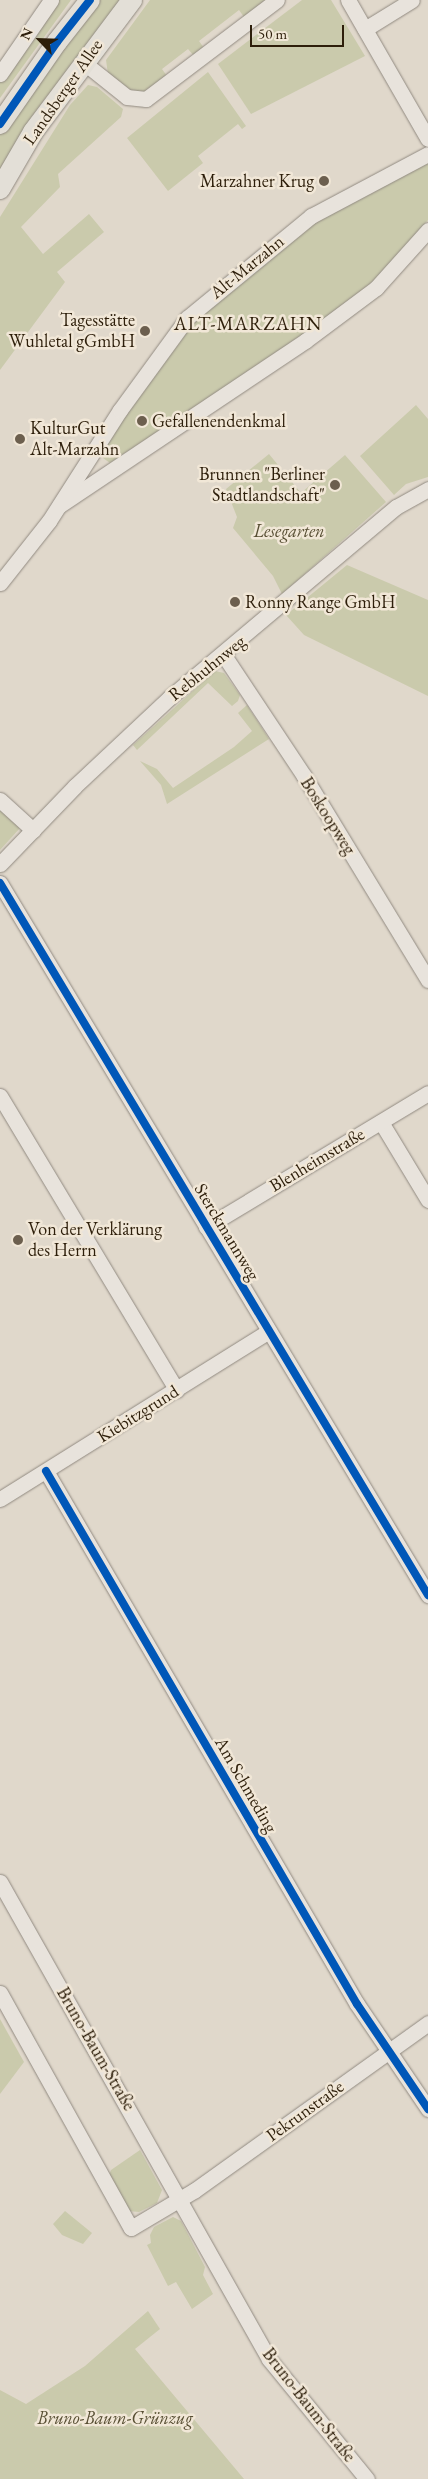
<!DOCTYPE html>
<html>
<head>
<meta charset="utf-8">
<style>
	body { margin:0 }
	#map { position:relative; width:428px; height:2479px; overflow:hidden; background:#e0d8cb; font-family:"EB Garamond",serif }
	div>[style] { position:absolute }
	.green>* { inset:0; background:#cacaac }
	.roads { filter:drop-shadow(0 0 1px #918a81) drop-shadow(0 0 1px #918a81) }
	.minor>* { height:15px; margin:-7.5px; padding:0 7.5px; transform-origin:7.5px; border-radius:7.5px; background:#e8e3dc }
	.major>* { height:20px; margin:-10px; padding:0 10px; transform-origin:10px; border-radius:10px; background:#e3dfd7 }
	.cycleway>* { height:8px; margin:-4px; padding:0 4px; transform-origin:4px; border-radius:4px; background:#0057b8 }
	.dots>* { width:14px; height:14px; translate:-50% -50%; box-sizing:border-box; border:2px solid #f1e7d7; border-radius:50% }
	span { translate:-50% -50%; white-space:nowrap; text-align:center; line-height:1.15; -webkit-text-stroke:5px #f1e7d7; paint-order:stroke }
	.street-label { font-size:18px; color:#2d1e0a }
	.poi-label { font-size:18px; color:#2d1e0a }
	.right { translate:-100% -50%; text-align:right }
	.left { translate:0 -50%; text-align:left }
	.park-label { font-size:18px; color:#574e33; font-style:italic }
	.neighbourhood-label { font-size:19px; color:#2d1e0a; letter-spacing:1px }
	.north { position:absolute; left:15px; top:15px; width:50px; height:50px; -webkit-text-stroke:4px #f1e7d7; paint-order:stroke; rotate:294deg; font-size:14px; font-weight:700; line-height:20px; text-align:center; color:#2d1e0a }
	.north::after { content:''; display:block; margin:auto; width:18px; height:22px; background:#2d1e0a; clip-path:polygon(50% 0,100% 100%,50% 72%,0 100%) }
	.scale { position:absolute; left:250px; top:25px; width:94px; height:22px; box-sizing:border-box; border:2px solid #2d1e0a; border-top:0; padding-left:6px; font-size:15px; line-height:18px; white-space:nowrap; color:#2d1e0a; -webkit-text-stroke:4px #f1e7d7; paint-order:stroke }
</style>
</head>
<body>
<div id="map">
	<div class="green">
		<div style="clip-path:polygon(56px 0,71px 0,0 98px,0 83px)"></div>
		<div style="clip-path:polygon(97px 0,123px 0,0 174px,0 133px)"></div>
		<div style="clip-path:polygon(150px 0,268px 0,244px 17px,239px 10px,199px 41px,204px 48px,194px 56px,188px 49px,162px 69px,167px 76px,145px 93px,132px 93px,108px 74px,106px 60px)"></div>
		<div style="clip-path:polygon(302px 0,331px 0,365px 56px,251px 114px,218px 64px)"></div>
		<div style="clip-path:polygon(208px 72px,246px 126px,242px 129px,238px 124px,198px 156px,203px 163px,168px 191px,127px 138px)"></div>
		<div style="clip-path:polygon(88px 85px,97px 87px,123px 109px,121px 117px,58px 174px,60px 187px,21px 227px,43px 254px,89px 214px,104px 232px,57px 272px,65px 282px,0 370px,0 217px,70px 105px)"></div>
		<div style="clip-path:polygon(428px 161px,428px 220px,381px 275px,305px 336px,110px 463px,103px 458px,100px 452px,176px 336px,307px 226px)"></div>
		<div style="clip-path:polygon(416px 405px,428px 419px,428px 477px,406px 484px,394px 495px,360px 456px)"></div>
		<div style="clip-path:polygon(269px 454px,301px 493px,345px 455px,386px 502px,282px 594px,273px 576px,233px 528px,237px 517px,226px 489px)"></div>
		<div style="clip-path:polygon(347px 565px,428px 600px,428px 696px,304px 635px,286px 615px)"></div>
		<div style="clip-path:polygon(215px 671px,224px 673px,240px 695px,238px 701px,232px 706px,208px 683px,137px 750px,133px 745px)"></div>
		<div style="clip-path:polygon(247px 705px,269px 739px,167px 804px,161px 785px,140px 761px,157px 769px,173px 788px,234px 747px,252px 731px,238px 713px)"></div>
		<div style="clip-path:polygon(0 809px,21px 827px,0 850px)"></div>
		<div style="clip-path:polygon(0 2019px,24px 2062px,0 2094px)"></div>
		<div style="clip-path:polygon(140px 2150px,162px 2190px,157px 2203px,139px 2212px,128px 2211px,109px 2176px,111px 2170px)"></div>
		<div style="clip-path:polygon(65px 2211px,92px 2233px,83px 2244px,62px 2235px,53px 2224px)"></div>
		<div style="clip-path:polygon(173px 2217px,181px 2221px,191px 2240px,205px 2267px,203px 2275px,213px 2294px,192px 2309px,176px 2282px,168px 2286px,147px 2245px,151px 2243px,150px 2235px,154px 2227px)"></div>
		<div style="clip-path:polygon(148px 2311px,160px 2329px,135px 2349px,244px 2479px,0 2479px,0 2390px,26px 2404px,85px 2366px)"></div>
	</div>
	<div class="roads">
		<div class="minor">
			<div style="left:348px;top:0;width:160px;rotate:60.1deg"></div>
			<div style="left:365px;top:29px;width:55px;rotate:-31.7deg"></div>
			<div style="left:83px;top:62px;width:56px;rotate:38.5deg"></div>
			<div style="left:127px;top:97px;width:19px;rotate:6deg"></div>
			<div style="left:146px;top:99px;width:164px;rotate:-37.1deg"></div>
			<div style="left:0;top:74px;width:90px;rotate:-55.4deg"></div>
			<div style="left:60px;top:505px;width:295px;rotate:-33.8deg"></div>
			<div style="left:305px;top:341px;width:89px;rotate:-36.7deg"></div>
			<div style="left:376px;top:288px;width:78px;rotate:-48.1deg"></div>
			<div style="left:0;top:583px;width:79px;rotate:-51.7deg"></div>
			<div style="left:49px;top:521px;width:132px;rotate:-57.4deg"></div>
			<div style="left:120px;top:410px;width:114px;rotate:-53.9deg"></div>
			<div style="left:187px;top:318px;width:161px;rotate:-39.4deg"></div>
			<div style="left:311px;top:216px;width:132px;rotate:-27.9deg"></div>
			<div style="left:223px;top:654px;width:146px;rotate:56.4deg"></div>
			<div style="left:304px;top:776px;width:239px;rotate:58.7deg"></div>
			<div style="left:0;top:800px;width:45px;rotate:42.3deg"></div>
			<div style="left:0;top:864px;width:108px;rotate:-46.1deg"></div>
			<div style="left:75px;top:786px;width:129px;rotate:-43.1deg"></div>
			<div style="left:169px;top:698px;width:297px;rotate:-40.1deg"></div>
			<div style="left:396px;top:507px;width:37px;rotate:-29deg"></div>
			<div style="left:0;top:883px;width:831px;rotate:58.99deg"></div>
			<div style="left:0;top:1096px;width:343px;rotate:59deg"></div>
			<div style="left:381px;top:1122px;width:91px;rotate:58.9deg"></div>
			<div style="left:206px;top:1227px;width:259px;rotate:-31.1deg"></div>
			<div style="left:46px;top:1471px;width:617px;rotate:59.74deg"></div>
			<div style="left:357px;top:2004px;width:127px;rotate:55.9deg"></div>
			<div style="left:0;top:1499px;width:317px;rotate:-32deg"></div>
			<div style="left:0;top:1882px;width:548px;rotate:60.58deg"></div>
			<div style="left:269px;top:2359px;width:155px;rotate:50.8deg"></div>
			<div style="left:0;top:1993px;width:269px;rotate:60.9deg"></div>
			<div style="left:131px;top:2228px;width:74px;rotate:-30.7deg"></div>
			<div style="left:195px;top:2190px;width:287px;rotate:-35.6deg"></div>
		</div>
		<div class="major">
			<div style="left:0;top:124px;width:100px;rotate:-55.2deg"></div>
			<div style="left:57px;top:42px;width:53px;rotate:-51.8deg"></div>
			<div style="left:0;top:189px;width:66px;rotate:-59.9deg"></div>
			<div style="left:33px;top:132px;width:165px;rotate:-53.1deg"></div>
		</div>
	</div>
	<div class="cycleway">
		<div style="left:0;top:124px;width:100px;rotate:-55.2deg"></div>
		<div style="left:57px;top:42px;width:53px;rotate:-51.8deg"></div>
		<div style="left:0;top:883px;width:831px;rotate:58.99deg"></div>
		<div style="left:46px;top:1471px;width:617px;rotate:59.74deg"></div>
		<div style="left:357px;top:2004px;width:127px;rotate:55.9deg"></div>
	</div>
	<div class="dots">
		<div style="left:324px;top:181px;background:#6c5f4e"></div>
		<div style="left:145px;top:331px;background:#6c5f4e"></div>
		<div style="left:142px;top:421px;background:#6c5f4e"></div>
		<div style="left:20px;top:439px;background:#6c5f4e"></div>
		<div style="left:335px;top:485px;background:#6c5f4e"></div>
		<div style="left:235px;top:602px;background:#6c5f4e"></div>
		<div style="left:18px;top:1240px;background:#6c5f4e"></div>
	</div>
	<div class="street-label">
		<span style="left:63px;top:92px;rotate:-55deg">Landsberger Allee</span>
		<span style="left:247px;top:267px;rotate:-39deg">Alt-Marzahn</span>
		<span style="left:207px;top:668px;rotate:-39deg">Rebhuhnweg</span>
		<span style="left:328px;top:816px;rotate:58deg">Boskoopweg</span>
		<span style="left:317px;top:1160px;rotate:-31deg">Blenheimstraße</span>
		<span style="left:227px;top:1232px;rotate:59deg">Sterckmannweg</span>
		<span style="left:138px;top:1414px;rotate:-32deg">Kiebitzgrund</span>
		<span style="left:246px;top:1785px;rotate:60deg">Am Schmeding</span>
		<span style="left:96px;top:2049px;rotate:60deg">Bruno-Baum-Straße</span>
		<span style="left:305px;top:2111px;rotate:-36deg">Pekrunstraße</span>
		<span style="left:309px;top:2405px;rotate:52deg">Bruno-Baum-Straße</span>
	</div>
	<div class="poi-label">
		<span class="right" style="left:314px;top:181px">Marzahner Krug</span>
		<span class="right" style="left:135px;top:331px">Tagesstätte<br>Wuhletal gGmbH</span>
		<span class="left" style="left:152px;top:421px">Gefallenendenkmal</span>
		<span class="left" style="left:30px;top:439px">KulturGut<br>Alt-Marzahn</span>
		<span class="right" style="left:325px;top:485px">Brunnen "Berliner<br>Stadtlandschaft"</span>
		<span class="left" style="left:245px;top:602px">Ronny Range GmbH</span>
		<span class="left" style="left:28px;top:1240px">Von der Verklärung<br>des Herrn</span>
	</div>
	<div class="park-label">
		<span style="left:289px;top:531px">Lesegarten</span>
		<span style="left:115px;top:2418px">Bruno-Baum-Grünzug</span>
	</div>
	<div class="neighbourhood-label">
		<span style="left:248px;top:324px">ALT-MARZAHN</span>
	</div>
	<div class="north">N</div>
	<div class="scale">50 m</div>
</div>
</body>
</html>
